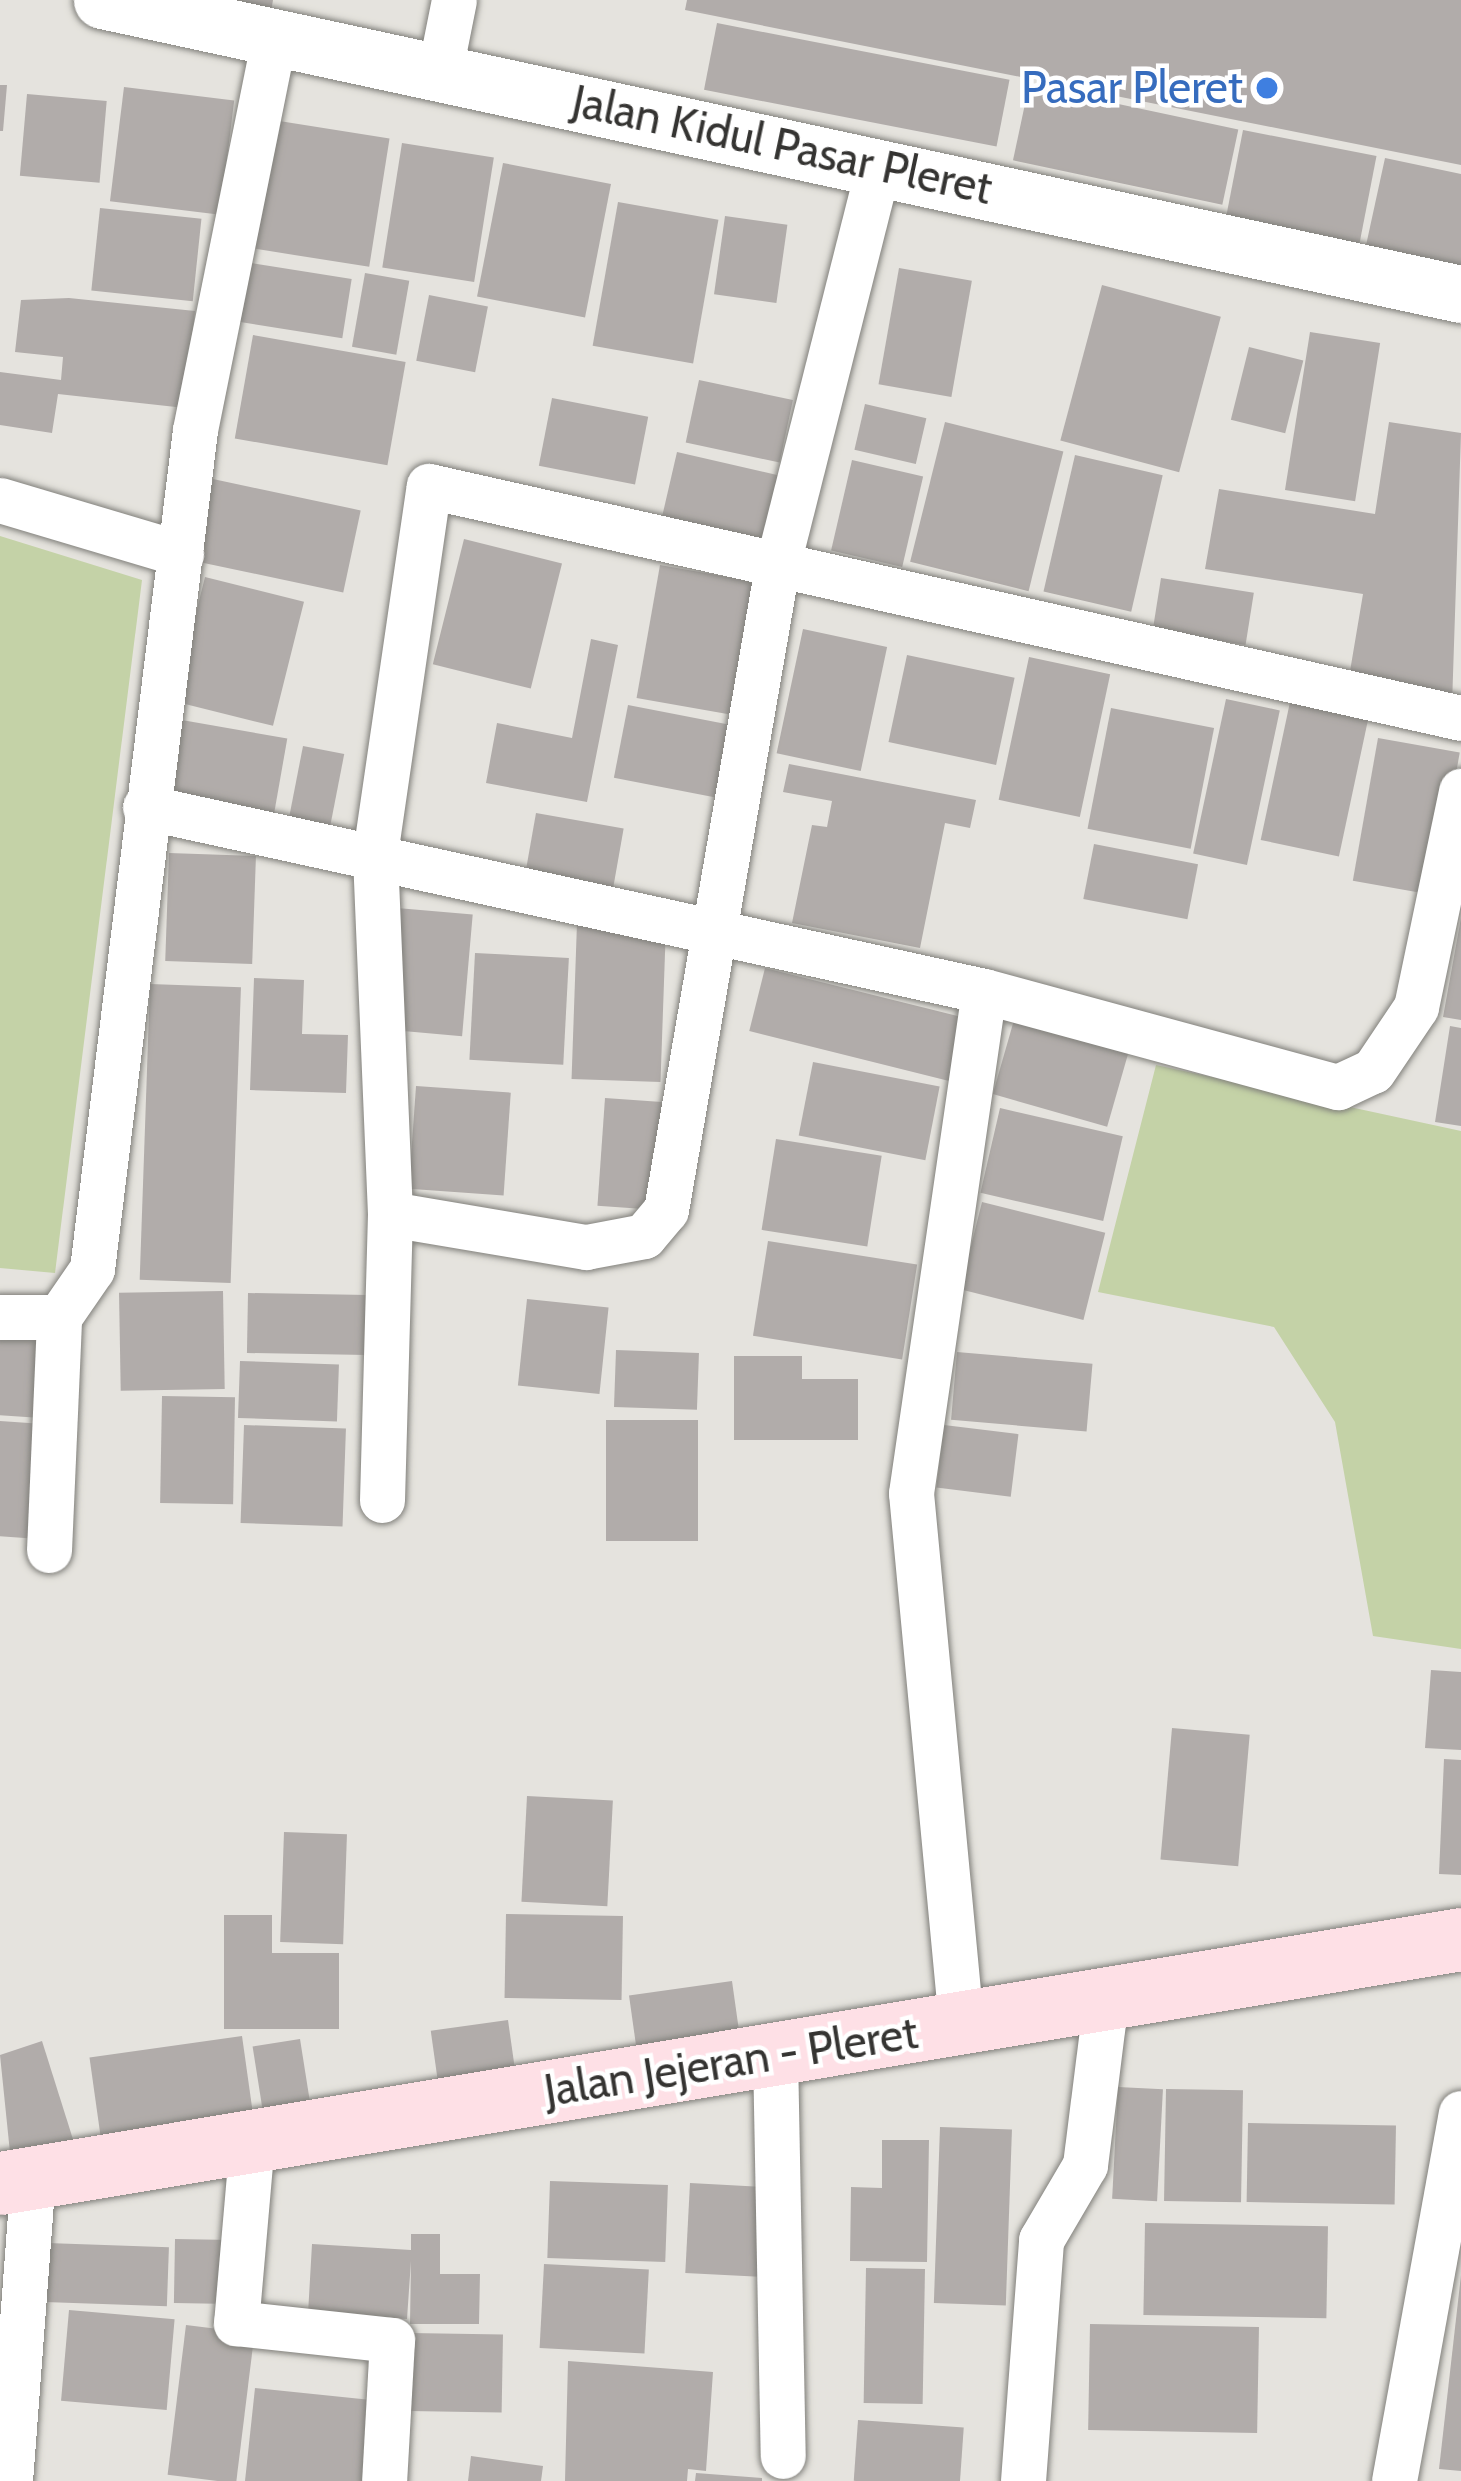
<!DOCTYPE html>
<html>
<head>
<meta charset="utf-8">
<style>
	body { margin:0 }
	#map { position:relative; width:1461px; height:2481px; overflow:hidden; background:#e5e3de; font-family:Cabin,sans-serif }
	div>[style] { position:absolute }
	.green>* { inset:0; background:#c4d2a7 }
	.building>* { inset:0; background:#b1acaa; transform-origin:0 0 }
	.roads { filter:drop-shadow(0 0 3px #81807b) drop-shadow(0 0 3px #81807b) }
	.minor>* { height:45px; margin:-22.5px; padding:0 22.5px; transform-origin:22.5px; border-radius:22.5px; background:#fff }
	.tertiary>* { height:57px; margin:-28.5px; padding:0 28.5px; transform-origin:28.5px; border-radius:28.5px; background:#fff }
	.secondary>* { height:63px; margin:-31.5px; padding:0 31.5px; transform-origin:31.5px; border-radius:31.5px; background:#fee0e6 }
	.dots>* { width:33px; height:33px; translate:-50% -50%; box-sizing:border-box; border:6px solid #fff; border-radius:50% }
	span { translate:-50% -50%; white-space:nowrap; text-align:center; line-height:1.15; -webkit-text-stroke:9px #fff; paint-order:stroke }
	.shop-label { font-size:45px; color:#366cbe }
	.right { translate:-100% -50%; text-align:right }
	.street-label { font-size:45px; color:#353432 }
</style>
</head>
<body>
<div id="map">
	<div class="green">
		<div style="clip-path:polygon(0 536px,142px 580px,55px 1273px,0 1268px)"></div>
		<div style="clip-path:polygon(1156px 1065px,1461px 1131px,1461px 1649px,1373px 1636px,1335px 1422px,1274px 1327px,1098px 1292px)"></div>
	</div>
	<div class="building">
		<div style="clip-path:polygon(217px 0,273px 0,271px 12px)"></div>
		<div style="clip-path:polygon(687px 0,1461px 0,1461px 165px,685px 10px)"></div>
		<div style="left:717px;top:23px;width:298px;height:68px;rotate:11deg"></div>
		<div style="clip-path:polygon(0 85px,7px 85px,3px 131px,0 131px)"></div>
		<div style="left:1029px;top:85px;width:214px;height:77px;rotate:12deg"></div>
		<div style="left:124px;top:87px;width:111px;height:115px;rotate:7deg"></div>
		<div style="left:27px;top:94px;width:80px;height:82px;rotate:5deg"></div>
		<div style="left:273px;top:120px;width:118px;height:130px;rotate:9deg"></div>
		<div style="left:1243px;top:130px;width:136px;height:93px;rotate:11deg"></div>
		<div style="left:402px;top:143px;width:93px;height:126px;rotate:9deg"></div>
		<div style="clip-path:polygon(1385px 158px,1461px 174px,1461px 270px,1365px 250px)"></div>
		<div style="left:503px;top:163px;width:110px;height:136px;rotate:11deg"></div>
		<div style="left:618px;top:202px;width:102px;height:146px;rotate:10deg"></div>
		<div style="left:100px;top:208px;width:102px;height:83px;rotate:6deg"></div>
		<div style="left:725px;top:216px;width:63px;height:79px;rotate:8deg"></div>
		<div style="left:245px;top:262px;width:108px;height:60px;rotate:9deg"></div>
		<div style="left:899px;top:268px;width:74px;height:118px;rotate:10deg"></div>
		<div style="left:365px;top:273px;width:45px;height:75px;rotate:10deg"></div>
		<div style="left:1102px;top:285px;width:123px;height:161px;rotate:15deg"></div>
		<div style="left:429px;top:295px;width:60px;height:67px;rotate:11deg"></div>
		<div style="clip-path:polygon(69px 298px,195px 311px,185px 408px,58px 394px,52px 433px,0 425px,0 372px,61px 380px,63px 357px,15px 352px,21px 300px)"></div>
		<div style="left:1310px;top:332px;width:71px;height:160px;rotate:9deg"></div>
		<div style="left:253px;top:335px;width:155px;height:105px;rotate:10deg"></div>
		<div style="left:1249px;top:347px;width:56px;height:75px;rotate:14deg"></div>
		<div style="left:699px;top:380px;width:96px;height:64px;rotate:12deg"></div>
		<div style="left:552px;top:398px;width:98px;height:69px;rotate:11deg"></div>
		<div style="left:865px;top:404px;width:63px;height:47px;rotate:13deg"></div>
		<div style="left:945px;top:422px;width:122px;height:144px;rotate:14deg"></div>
		<div style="clip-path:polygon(1389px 422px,1461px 433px,1452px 705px,1347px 689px,1363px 594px,1205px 569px,1219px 489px,1375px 514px)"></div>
		<div style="left:677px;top:452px;width:105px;height:66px;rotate:13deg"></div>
		<div style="left:1075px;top:455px;width:90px;height:140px;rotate:13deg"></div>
		<div style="left:852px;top:460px;width:73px;height:93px;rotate:13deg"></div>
		<div style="left:213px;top:479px;width:151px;height:84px;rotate:12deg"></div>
		<div style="left:464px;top:539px;width:101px;height:129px;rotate:14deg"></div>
		<div style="left:660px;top:565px;width:98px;height:135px;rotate:10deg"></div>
		<div style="left:205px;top:577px;width:102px;height:128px;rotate:14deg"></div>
		<div style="left:1161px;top:578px;width:94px;height:53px;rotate:9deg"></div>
		<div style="left:803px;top:629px;width:86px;height:127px;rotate:12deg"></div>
		<div style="clip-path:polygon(591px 639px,618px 645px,587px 802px,486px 783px,497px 723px,572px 738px)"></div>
		<div style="left:907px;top:655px;width:110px;height:89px;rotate:12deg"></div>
		<div style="left:1029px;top:657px;width:83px;height:146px;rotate:12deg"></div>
		<div style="left:1226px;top:699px;width:55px;height:158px;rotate:12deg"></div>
		<div style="left:1290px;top:702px;width:80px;height:141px;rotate:12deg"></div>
		<div style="left:628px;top:705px;width:105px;height:74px;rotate:11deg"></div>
		<div style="left:1111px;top:708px;width:105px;height:123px;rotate:11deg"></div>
		<div style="left:176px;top:719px;width:113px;height:77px;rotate:10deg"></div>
		<div style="left:1378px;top:738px;width:83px;height:145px;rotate:10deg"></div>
		<div style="left:303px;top:746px;width:42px;height:78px;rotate:11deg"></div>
		<div style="clip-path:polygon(789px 764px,976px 800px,970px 828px,945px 823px,920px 948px,792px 923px,812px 825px,827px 827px,832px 801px,783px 792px)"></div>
		<div style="left:536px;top:813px;width:89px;height:60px;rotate:10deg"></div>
		<div style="left:1094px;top:844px;width:106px;height:56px;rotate:11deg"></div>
		<div style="left:169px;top:853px;width:87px;height:108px;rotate:2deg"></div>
		<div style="left:397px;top:908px;width:76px;height:122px;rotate:5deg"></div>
		<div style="clip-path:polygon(1461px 918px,1461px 1020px,1443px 1017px)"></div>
		<div style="left:577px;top:923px;width:89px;height:156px;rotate:2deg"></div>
		<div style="left:475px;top:953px;width:94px;height:107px;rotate:3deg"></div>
		<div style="left:765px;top:968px;width:208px;height:65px;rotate:14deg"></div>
		<div style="clip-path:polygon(254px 978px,304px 980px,302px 1034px,348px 1035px,346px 1093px,250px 1090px)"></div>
		<div style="left:150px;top:984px;width:91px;height:296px;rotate:2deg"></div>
		<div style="left:1014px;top:1020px;width:119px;height:77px;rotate:16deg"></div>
		<div style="clip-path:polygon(1450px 1026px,1461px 1028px,1461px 1126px,1435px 1122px)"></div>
		<div style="left:813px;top:1062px;width:129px;height:75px;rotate:11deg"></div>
		<div style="left:416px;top:1086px;width:95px;height:103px;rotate:4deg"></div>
		<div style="left:605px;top:1098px;width:64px;height:108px;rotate:4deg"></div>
		<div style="left:1000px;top:1108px;width:126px;height:87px;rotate:13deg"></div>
		<div style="left:776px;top:1139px;width:107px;height:92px;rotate:9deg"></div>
		<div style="left:982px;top:1202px;width:127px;height:90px;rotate:14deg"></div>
		<div style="left:768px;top:1241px;width:151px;height:96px;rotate:9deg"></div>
		<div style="left:223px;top:1291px;width:98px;height:104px;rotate:89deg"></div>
		<div style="left:248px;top:1293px;width:120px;height:60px;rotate:1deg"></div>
		<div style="left:527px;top:1299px;width:82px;height:87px;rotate:6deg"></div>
		<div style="left:0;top:1330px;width:51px;height:85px;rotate:4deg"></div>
		<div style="left:616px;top:1350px;width:83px;height:57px;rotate:2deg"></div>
		<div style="left:957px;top:1352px;width:136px;height:68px;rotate:5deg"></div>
		<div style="clip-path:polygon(734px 1356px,802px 1356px,802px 1379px,858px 1379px,858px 1440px,734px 1440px)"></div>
		<div style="left:240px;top:1361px;width:99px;height:57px;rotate:2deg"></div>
		<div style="left:162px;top:1396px;width:73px;height:107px;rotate:1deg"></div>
		<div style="left:606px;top:1420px;width:92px;height:121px"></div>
		<div style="left:0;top:1421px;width:47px;height:115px;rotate:4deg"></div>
		<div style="left:244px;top:1425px;width:102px;height:98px;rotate:2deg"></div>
		<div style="left:944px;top:1425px;width:75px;height:63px;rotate:7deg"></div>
		<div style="clip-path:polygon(1431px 1670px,1461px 1672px,1461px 1750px,1425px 1748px)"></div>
		<div style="left:1172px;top:1728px;width:78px;height:132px;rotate:5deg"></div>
		<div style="clip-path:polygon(1444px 1759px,1461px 1760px,1461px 1875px,1439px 1874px)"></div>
		<div style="left:527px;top:1796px;width:86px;height:106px;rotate:3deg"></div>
		<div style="left:284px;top:1832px;width:63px;height:110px;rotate:2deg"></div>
		<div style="left:506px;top:1914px;width:117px;height:84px;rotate:1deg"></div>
		<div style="clip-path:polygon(224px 1915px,272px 1915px,272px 1953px,339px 1953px,339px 2029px,224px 2029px)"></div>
		<div style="left:732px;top:1981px;width:71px;height:104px;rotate:82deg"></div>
		<div style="left:508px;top:2020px;width:68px;height:78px;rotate:82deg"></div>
		<div style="left:242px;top:2036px;width:101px;height:154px;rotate:82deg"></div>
		<div style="left:300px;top:2039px;width:83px;height:48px;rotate:81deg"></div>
		<div style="clip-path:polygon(42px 2041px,77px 2152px,12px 2172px,0 2055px)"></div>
		<div style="left:1118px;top:2087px;width:45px;height:112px;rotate:3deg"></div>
		<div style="left:1166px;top:2089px;width:77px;height:112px;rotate:1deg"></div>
		<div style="left:1248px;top:2123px;width:148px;height:79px;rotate:1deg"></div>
		<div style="left:940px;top:2127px;width:72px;height:176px;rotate:2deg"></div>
		<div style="clip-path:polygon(882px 2140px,929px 2140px,927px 2262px,850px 2261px,851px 2187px,882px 2188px)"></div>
		<div style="left:550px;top:2181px;width:118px;height:77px;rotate:2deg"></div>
		<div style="left:690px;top:2183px;width:84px;height:90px;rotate:3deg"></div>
		<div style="left:1145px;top:2223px;width:183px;height:92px;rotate:1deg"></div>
		<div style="clip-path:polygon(411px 2234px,440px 2234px,440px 2274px,480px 2274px,479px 2324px,410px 2324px,411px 2261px,407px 2319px,308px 2314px,312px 2244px,411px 2250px)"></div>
		<div style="left:232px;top:2240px;width:64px;height:57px;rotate:91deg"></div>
		<div style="left:47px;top:2243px;width:122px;height:59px;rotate:2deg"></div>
		<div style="left:544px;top:2264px;width:105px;height:84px;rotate:3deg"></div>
		<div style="left:866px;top:2268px;width:59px;height:135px;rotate:1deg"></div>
		<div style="clip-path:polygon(1461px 2275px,1461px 2471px,1439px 2469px)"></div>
		<div style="left:69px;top:2310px;width:106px;height:91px;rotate:5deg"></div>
		<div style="left:1090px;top:2324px;width:169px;height:106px;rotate:1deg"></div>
		<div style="left:186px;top:2325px;width:69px;height:151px;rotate:7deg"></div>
		<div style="left:410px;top:2333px;width:93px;height:78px;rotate:1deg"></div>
		<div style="clip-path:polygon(568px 2361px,713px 2372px,706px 2471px,688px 2469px,687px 2481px,565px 2481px)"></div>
		<div style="clip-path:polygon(255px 2388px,381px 2401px,373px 2481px,245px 2481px)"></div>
		<div style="left:858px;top:2420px;width:106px;height:61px;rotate:4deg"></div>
		<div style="clip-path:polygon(471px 2456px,543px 2466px,541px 2481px,468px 2481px)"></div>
		<div style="clip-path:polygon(696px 2473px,762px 2478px,762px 2481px,695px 2481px)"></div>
	</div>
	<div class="roads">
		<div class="minor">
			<div style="left:439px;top:75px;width:76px;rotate:-78.7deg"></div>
			<div style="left:0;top:500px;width:189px;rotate:16.6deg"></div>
			<div style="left:145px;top:807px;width:859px;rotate:12.37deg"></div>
			<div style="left:984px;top:991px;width:367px;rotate:15.2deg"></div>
			<div style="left:1338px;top:1087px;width:38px;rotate:-25deg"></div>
			<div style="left:1373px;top:1071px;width:77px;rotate:-56.1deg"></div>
			<div style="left:1416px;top:1007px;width:221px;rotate:-78.2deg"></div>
			<div style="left:390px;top:1214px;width:199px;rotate:9.6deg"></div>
			<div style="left:586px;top:1247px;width:59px;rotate:-10.7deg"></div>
			<div style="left:644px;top:1236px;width:34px;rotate:-50deg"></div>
			<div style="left:666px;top:1210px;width:653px;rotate:-80.21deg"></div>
			<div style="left:777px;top:567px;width:412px;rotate:-75.8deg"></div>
			<div style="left:0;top:1317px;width:59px"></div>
			<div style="left:59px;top:1317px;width:58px;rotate:-55.5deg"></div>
			<div style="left:92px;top:1269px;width:845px;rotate:-83deg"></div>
			<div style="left:195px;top:430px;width:401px;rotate:-78.6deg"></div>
			<div style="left:382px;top:1500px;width:286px;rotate:-88.4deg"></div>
			<div style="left:390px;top:1214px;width:360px;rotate:-92.4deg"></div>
			<div style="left:375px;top:854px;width:372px;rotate:-81.7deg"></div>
			<div style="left:429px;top:486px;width:1058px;rotate:12.67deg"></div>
			<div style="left:49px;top:1550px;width:233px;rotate:-87.5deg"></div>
			<div style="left:961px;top:2023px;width:532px;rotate:-95.39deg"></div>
			<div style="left:911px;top:1493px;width:507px;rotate:-81.73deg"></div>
			<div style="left:775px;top:2054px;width:402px;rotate:88.9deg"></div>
			<div style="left:252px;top:2141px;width:183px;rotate:95deg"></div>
			<div style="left:236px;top:2323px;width:157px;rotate:6.2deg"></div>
			<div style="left:392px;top:2340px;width:141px;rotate:93.2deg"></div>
			<div style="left:10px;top:2481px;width:305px;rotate:-85.7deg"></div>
			<div style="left:1023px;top:2481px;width:242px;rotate:-85.7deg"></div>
			<div style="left:1041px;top:2240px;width:87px;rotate:-59.6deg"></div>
			<div style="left:1085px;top:2165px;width:168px;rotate:-82.8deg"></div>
			<div style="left:1394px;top:2481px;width:374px;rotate:-79.7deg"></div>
		</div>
		<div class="tertiary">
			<div style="left:102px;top:0;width:1390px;rotate:12.21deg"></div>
		</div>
		<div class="secondary">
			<div style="left:0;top:2183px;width:1481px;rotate:-9.48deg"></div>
		</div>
	</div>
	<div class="dots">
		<div style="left:1267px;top:88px;background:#3f7fe0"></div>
	</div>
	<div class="shop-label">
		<span class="right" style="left:1243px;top:88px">Pasar Pleret</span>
	</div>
	<div class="street-label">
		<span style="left:782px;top:145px;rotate:12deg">Jalan Kidul Pasar Pleret</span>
		<span style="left:731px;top:2062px;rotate:-9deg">Jalan Jejeran - Pleret</span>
	</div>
</div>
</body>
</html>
